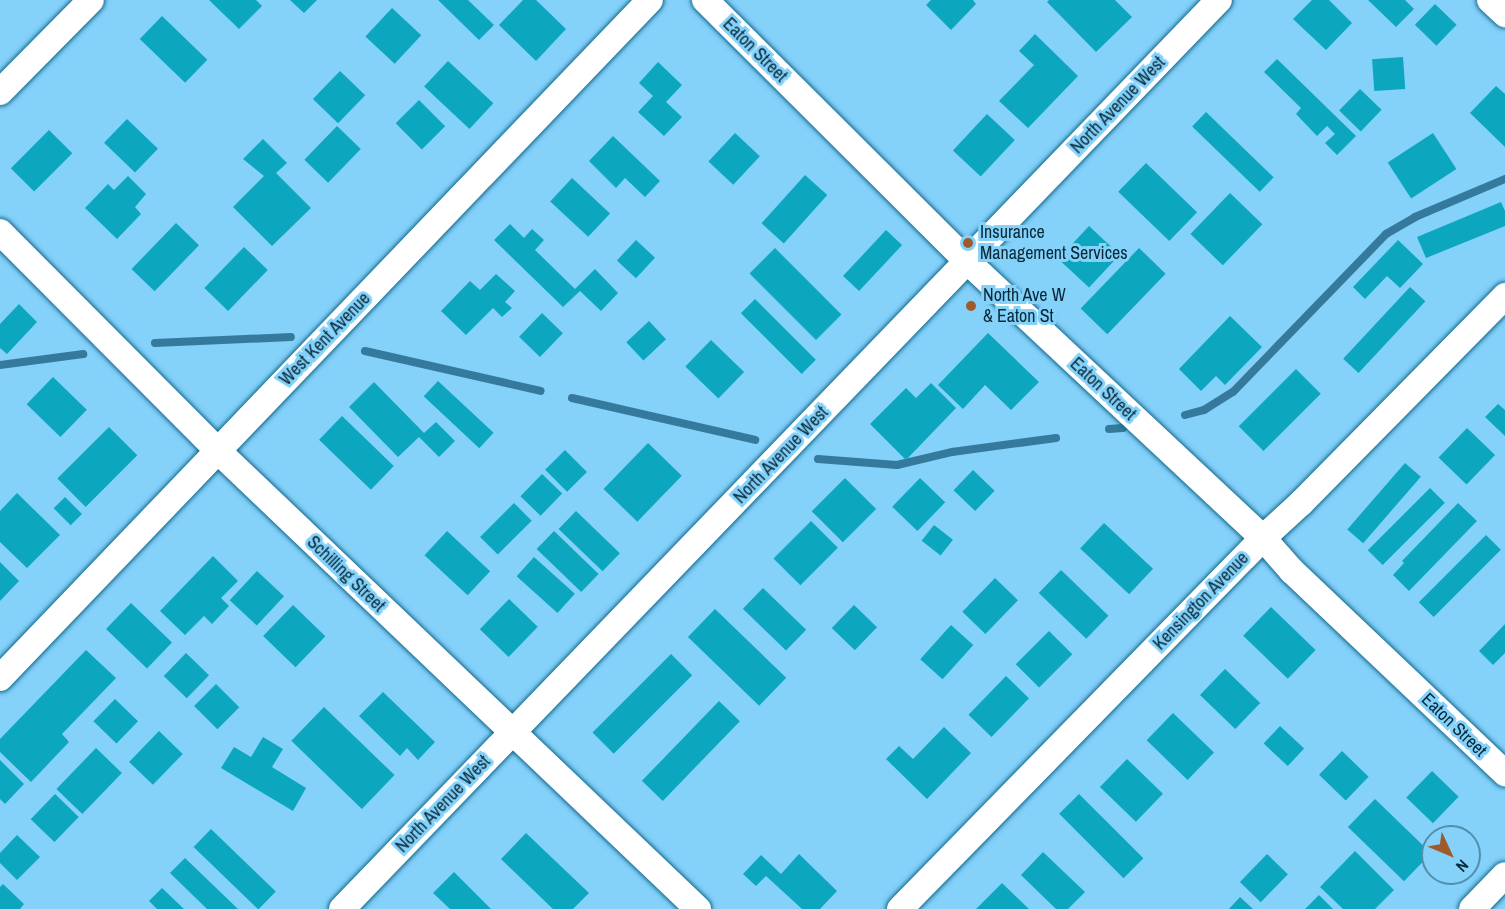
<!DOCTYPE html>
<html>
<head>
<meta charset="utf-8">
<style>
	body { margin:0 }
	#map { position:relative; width:1505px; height:909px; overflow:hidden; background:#84d1fa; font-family:"Archivo Narrow",sans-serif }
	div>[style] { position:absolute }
	.stream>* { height:8px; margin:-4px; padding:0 4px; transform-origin:4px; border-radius:4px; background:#357a9c }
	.building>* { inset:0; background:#0ca7be; transform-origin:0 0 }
	.roads { filter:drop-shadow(0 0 2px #10688d) drop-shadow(0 0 2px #10688d) }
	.minor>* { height:26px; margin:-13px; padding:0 13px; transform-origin:13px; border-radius:13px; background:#fff }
	.dots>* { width:16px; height:16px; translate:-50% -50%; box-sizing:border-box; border:3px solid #84d1fa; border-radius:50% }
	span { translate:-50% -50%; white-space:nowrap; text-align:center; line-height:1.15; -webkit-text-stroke:6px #84d1fa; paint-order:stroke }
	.street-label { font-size:18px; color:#072938 }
	.poi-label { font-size:18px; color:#072938 }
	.left { translate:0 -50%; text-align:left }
	.north { position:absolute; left:1421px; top:825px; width:60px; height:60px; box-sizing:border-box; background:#84d1fa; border:2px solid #528eac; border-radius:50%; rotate:134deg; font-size:16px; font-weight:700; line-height:24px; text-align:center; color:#072938 }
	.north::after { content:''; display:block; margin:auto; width:21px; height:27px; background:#9f5b2c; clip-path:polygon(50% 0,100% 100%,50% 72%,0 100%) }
</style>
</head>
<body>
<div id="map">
	<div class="stream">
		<div style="left:155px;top:343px;width:136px;rotate:-2.5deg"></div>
		<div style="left:365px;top:351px;width:180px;rotate:12.8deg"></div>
		<div style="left:0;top:365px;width:84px;rotate:-7.5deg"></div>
		<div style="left:572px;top:398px;width:188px;rotate:12.9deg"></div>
		<div style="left:1185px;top:415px;width:20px;rotate:-15deg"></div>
		<div style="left:1204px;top:410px;width:34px;rotate:-32deg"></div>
		<div style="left:1233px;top:392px;width:220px;rotate:-45.9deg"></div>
		<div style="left:1386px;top:234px;width:34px;rotate:-30deg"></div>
		<div style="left:1415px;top:217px;width:98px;rotate:-22.9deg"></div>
		<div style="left:1109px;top:429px;width:14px;rotate:-4deg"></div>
		<div style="left:818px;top:459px;width:79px;rotate:4.3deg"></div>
		<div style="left:897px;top:465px;width:57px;rotate:-13.3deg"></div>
		<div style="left:952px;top:452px;width:105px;rotate:-7.7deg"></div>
	</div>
	<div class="building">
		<div style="clip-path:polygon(209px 0,256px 0,262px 6px,239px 29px)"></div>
		<div style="clip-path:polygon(290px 0,317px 0,304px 13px)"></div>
		<div style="clip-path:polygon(438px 0,468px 0,494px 25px,479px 40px)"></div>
		<div style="clip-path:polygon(523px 0,536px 0,566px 29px,536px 61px,499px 25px)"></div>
		<div style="clip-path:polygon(931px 0,973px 0,976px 4px,951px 30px,926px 5px)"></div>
		<div style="clip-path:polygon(1049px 0,1115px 0,1132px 17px,1096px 52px,1047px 2px)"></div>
		<div style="clip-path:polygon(1312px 0,1329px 0,1352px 23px,1326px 50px,1293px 19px)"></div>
		<div style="clip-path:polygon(1368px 0,1405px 0,1414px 9px,1396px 27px)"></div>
		<div style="left:1435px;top:4px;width:30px;height:29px;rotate:44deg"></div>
		<div style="left:392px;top:8px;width:40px;height:39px;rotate:43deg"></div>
		<div style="left:162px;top:16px;width:63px;height:32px;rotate:44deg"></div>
		<div style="clip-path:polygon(1035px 34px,1078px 76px,1028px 128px,999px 101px,1034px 65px,1019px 51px)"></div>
		<div style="left:1403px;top:57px;width:32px;height:31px;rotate:86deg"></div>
		<div style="clip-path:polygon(1277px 59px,1356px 136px,1337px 155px,1325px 143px,1335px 134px,1327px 126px,1317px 136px,1296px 114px,1301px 108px,1264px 72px)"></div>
		<div style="left:448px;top:61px;width:62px;height:35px;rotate:43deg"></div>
		<div style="clip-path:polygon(658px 62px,682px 85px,666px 102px,682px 117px,664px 136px,638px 112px,653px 96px,639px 83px)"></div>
		<div style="left:340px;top:71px;width:35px;height:39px;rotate:44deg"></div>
		<div style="clip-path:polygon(1496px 86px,1505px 94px,1505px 147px,1470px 113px)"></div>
		<div style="left:1360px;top:89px;width:30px;height:30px;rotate:44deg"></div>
		<div style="left:419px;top:100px;width:37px;height:33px;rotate:45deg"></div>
		<div style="left:1206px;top:112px;width:94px;height:20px;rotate:44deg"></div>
		<div style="left:987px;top:114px;width:38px;height:50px;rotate:43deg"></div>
		<div style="left:127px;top:119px;width:43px;height:33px;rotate:44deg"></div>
		<div style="left:337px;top:126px;width:33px;height:47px;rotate:44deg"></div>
		<div style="left:49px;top:130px;width:33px;height:54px;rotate:45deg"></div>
		<div style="left:735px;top:133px;width:34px;height:39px;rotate:43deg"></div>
		<div style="left:1433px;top:133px;width:43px;height:54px;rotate:57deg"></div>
		<div style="clip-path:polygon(613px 136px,660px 181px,645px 197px,625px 178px,616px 188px,589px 161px)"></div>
		<div style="clip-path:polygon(263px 139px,287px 163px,276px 173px,311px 208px,272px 246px,233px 207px,264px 176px,243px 159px)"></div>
		<div style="left:1146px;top:163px;width:71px;height:40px;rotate:44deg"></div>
		<div style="left:805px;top:175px;width:30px;height:65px;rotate:42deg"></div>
		<div style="clip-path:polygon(128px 176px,146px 194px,135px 207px,141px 214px,117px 239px,85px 208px,108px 184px,114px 190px)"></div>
		<div style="left:572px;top:178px;width:52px;height:32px;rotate:43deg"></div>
		<div style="left:1230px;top:193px;width:45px;height:57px;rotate:44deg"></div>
		<div style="clip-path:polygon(1501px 202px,1505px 211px,1505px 226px,1426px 258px,1417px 237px)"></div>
		<div style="left:176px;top:223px;width:32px;height:64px;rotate:44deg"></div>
		<div style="clip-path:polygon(510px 224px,524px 238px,532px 229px,544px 240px,535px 250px,575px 289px,595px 269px,618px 293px,601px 311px,580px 291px,563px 307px,494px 240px)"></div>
		<div style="left:1089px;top:226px;width:42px;height:45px;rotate:43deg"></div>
		<div style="left:886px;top:230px;width:22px;height:63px;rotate:43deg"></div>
		<div style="left:636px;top:240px;width:26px;height:28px;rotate:43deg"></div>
		<div style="clip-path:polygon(1398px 240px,1423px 264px,1400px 288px,1387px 276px,1365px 299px,1353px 287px)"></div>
		<div style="left:244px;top:247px;width:33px;height:57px;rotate:44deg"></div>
		<div style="left:775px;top:248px;width:94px;height:36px;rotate:45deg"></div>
		<div style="left:1139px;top:248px;width:37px;height:84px;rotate:44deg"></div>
		<div style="clip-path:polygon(496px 274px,515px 291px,505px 302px,512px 308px,502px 317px,493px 308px,466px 335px,441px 311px,470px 281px,480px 290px)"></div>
		<div style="left:1410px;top:287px;width:21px;height:98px;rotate:43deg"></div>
		<div style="left:755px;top:299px;width:86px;height:20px;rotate:45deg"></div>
		<div style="clip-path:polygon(19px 304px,37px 322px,7px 354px,0 348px,0 324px)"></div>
		<div style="left:542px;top:313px;width:29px;height:33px;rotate:44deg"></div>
		<div style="clip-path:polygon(1230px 316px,1262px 347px,1225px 385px,1216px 376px,1201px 391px,1179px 369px)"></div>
		<div style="left:649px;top:321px;width:25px;height:31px;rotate:47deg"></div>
		<div style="clip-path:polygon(988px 333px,1039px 382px,1011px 410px,985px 385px,963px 409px,938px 385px)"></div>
		<div style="left:711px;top:340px;width:46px;height:37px;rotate:44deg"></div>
		<div style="left:1296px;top:369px;width:35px;height:81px;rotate:45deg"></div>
		<div style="left:53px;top:377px;width:47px;height:38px;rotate:44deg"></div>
		<div style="left:438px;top:381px;width:76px;height:21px;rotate:43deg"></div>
		<div style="clip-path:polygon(374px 382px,424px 433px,436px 422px,455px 441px,439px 457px,419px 437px,398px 457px,349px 407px)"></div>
		<div style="clip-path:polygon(931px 383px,956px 408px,906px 460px,870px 424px,906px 388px,916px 398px)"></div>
		<div style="clip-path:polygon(1498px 404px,1505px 410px,1505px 436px,1485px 417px)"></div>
		<div style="left:342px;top:416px;width:72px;height:33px;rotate:44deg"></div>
		<div style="left:109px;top:427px;width:40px;height:73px;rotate:45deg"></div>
		<div style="left:1467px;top:428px;width:39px;height:41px;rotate:44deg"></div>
		<div style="left:648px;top:443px;width:47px;height:64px;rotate:44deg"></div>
		<div style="left:565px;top:450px;width:31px;height:28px;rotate:45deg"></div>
		<div style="left:1405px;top:463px;width:21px;height:88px;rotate:41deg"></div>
		<div style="left:973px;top:470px;width:30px;height:28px;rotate:44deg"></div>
		<div style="left:542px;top:474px;width:28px;height:31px;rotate:44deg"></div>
		<div style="left:845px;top:478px;width:44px;height:47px;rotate:45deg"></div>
		<div style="left:920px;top:478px;width:35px;height:40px;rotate:44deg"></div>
		<div style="left:1430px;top:488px;width:21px;height:88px;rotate:45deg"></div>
		<div style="clip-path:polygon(17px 493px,60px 535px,27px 568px,0 542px,0 511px)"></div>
		<div style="left:65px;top:497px;width:24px;height:16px;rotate:45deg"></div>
		<div style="left:514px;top:503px;width:25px;height:48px;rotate:45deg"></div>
		<div style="clip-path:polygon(1458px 503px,1477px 521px,1409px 591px,1393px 575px,1404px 563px,1402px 561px)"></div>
		<div style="left:576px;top:511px;width:61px;height:25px;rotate:44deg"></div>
		<div style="left:811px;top:521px;width:38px;height:53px;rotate:45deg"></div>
		<div style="left:1104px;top:523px;width:67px;height:35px;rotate:43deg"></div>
		<div style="left:934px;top:525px;width:24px;height:20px;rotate:38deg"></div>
		<div style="left:447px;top:531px;width:59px;height:33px;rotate:43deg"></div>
		<div style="left:554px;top:531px;width:62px;height:25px;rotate:44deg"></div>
		<div style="left:1486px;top:535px;width:21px;height:95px;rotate:45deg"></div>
		<div style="clip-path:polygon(213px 556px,238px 581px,221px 598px,229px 606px,212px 624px,204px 616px,185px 635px,160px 611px)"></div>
		<div style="left:534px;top:557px;width:55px;height:26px;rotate:42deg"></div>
		<div style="clip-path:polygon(0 562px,19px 581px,0 601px)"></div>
		<div style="left:1061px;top:570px;width:66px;height:32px;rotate:44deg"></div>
		<div style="left:257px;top:571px;width:37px;height:40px;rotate:43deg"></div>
		<div style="left:995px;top:578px;width:32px;height:47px;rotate:44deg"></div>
		<div style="left:763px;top:588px;width:60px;height:29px;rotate:44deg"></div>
		<div style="left:509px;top:599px;width:40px;height:42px;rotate:44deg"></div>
		<div style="left:131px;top:603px;width:57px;height:36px;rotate:44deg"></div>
		<div style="left:293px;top:605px;width:45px;height:43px;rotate:44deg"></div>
		<div style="left:854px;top:605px;width:32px;height:32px;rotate:44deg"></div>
		<div style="left:1271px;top:607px;width:62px;height:40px;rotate:44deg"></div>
		<div style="left:715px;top:609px;width:99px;height:39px;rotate:44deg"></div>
		<div style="clip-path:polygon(1505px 624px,1505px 653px,1493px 665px,1479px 651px)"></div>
		<div style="left:951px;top:625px;width:30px;height:46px;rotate:42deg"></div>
		<div style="left:1049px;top:631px;width:33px;height:47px;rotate:45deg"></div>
		<div style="clip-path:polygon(86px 650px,116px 678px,62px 734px,69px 742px,31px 782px,0 752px,0 739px)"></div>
		<div style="left:186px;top:653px;width:32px;height:32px;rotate:44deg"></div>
		<div style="left:671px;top:654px;width:30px;height:111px;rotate:45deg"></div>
		<div style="left:1225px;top:669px;width:49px;height:36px;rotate:44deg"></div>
		<div style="left:1006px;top:676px;width:32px;height:54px;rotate:44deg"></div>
		<div style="left:216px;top:684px;width:33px;height:31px;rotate:45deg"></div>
		<div style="clip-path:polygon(383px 692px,435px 742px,418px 760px,407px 748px,400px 756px,359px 716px)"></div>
		<div style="left:115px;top:699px;width:32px;height:31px;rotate:44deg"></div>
		<div style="left:719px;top:701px;width:29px;height:111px;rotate:44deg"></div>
		<div style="left:324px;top:707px;width:98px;height:47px;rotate:44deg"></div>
		<div style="left:1173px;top:713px;width:57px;height:38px;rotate:44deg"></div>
		<div style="left:1280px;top:726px;width:33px;height:24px;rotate:43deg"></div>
		<div style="clip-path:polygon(944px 727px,971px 753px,927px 799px,886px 759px,899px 746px,913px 759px)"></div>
		<div style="left:159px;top:731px;width:33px;height:43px;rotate:44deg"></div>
		<div style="clip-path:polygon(263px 737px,283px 749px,272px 767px,306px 788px,293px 811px,221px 768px,234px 747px,251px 757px)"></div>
		<div style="left:96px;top:748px;width:36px;height:57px;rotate:44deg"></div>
		<div style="left:1342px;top:751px;width:37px;height:33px;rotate:44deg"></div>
		<div style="left:1127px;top:759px;width:50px;height:39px;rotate:44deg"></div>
		<div style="clip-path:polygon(0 760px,24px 784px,5px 804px,0 799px)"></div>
		<div style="left:1432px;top:771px;width:37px;height:37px;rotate:44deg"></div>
		<div style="left:55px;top:794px;width:33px;height:35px;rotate:44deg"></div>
		<div style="left:1079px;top:794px;width:91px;height:28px;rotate:45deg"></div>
		<div style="left:1375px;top:799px;width:78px;height:39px;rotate:44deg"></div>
		<div style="left:211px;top:829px;width:90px;height:25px;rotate:44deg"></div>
		<div style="clip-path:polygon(526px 833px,589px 893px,573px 909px,553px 909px,501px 859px)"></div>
		<div style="clip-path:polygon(17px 835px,40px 857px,17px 880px,0 863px,0 853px)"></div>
		<div style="clip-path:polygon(1355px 851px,1394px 890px,1375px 909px,1343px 909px,1320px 887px)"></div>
		<div style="clip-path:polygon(1043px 852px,1085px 892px,1068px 909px,1056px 909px,1021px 875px)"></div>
		<div style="clip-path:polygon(799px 854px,837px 891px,820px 909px,802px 909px,766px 876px,756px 886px,743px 874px,761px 855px,781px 874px)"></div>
		<div style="left:1267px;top:854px;width:29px;height:39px;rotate:44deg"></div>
		<div style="clip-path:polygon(185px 858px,238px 909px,207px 909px,170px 873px)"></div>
		<div style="clip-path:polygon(454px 872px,491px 909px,450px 909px,433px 893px)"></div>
		<div style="clip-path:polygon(1002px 883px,1029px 909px,976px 909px)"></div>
		<div style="clip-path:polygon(3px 884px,24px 904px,20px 909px,0 909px,0 887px)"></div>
		<div style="clip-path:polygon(162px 888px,184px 909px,157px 909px,149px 901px)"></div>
		<div style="clip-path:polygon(1319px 895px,1333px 909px,1305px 909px)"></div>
		<div style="clip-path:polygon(1240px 897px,1253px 909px,1229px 909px)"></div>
	</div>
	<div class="roads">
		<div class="minor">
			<div style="left:705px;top:0;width:371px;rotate:44.9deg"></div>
			<div style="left:968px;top:262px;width:404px;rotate:43.1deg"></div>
			<div style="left:1263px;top:538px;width:44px;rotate:48.7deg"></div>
			<div style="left:1292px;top:571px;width:294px;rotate:43.5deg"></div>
			<div style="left:1490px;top:0;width:21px;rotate:43deg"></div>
			<div style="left:0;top:92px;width:129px;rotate:-45.3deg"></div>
			<div style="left:0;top:232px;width:308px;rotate:45.1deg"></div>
			<div style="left:217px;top:450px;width:665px;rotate:43.66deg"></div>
			<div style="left:0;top:678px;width:939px;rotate:-46.21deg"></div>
			<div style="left:342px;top:909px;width:1263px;rotate:-46.03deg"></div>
			<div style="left:900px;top:909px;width:519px;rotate:-45.62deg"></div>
			<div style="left:1263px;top:538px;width:52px;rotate:-42.6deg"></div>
			<div style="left:1301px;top:503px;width:291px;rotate:-45.4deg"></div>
			<div style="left:1472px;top:909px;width:47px;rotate:-45.9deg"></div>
		</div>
	</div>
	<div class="dots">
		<div style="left:968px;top:243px;background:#9f5b2c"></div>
		<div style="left:971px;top:306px;background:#9f5b2c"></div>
	</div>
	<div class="street-label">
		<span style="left:755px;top:50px;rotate:45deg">Eaton Street</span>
		<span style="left:1118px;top:105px;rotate:-46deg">North Avenue West</span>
		<span style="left:325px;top:339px;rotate:-46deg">West Kent Avenue</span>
		<span style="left:1103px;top:389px;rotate:43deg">Eaton Street</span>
		<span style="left:781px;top:455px;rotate:-46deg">North Avenue West</span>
		<span style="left:346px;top:574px;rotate:44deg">Schilling Street</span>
		<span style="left:1201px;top:601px;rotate:-46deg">Kensington Avenue</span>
		<span style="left:1454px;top:725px;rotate:44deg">Eaton Street</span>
		<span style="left:443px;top:804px;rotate:-46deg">North Avenue West</span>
	</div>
	<div class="poi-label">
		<span class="left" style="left:980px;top:243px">Insurance<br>Management Services</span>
		<span class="left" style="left:983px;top:306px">North Ave W<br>&amp; Eaton St</span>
	</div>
	<div class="north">N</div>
</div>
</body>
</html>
